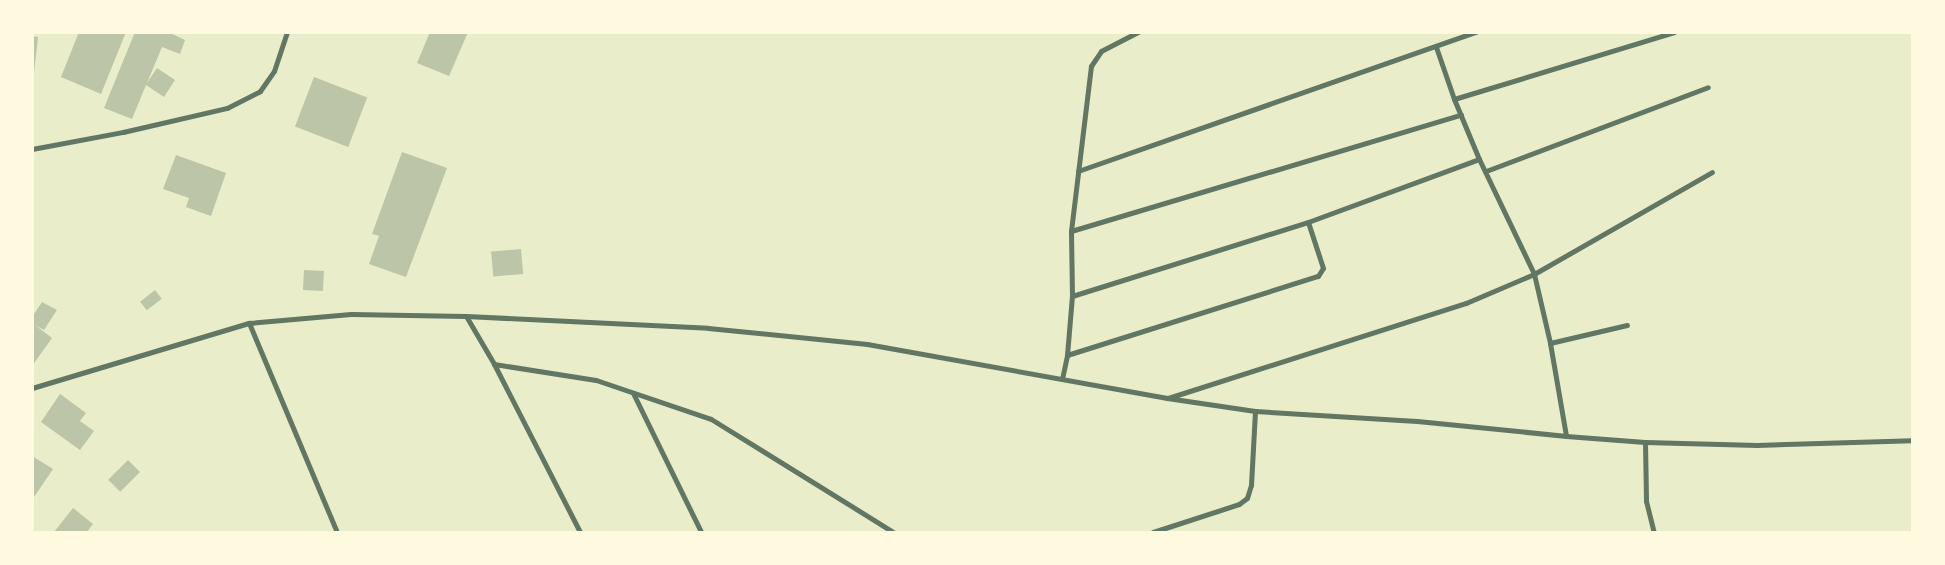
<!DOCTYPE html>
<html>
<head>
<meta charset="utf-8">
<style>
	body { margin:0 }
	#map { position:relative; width:1945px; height:565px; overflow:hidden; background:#e9edc9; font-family:"Roboto Condensed",sans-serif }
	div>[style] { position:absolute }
	.building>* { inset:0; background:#bcc5a7; transform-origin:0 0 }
	.minor>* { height:5px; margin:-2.5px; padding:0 2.5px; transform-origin:2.5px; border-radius:2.5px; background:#617663 }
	span { translate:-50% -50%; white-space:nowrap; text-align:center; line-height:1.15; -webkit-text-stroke:4px #fefae0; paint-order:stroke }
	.frame { position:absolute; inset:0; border:34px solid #fefae0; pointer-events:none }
</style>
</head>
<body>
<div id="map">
	<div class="building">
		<div style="clip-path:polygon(79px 32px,126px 32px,101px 94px,61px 77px)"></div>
		<div style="clip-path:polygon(135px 32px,168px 32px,185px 40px,180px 54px,162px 47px,147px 83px,157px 68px,175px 80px,164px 97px,146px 85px,132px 119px,104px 108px)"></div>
		<div style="clip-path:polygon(430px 32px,468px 32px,449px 76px,417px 63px)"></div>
		<div style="clip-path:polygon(32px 36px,38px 37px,34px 73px,32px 73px)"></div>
		<div style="left:314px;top:77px;width:57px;height:53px;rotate:21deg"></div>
		<div style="clip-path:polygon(402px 152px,447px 168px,406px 277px,369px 264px,379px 236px,372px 234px)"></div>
		<div style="clip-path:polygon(176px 155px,226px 173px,211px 216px,186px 207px,189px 198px,163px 189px)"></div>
		<div style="left:521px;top:249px;width:25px;height:30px;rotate:85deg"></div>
		<div style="left:304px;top:270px;width:20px;height:20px;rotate:3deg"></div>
		<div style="left:155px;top:290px;width:11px;height:19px;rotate:52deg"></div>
		<div style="clip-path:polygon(42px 302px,57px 310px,44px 330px,35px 325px,52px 338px,32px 366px,32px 317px)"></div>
		<div style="clip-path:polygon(60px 394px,86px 413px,80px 421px,94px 431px,80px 450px,41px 422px)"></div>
		<div style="clip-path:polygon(32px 456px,53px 469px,32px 500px)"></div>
		<div style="left:128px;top:460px;width:17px;height:28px;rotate:45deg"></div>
		<div style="clip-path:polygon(73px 508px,93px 524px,87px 532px,54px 532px)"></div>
	</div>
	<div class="minor">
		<div style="left:1436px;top:47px;width:55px;rotate:70.9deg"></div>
		<div style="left:1454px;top:99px;width:65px;rotate:67.4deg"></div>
		<div style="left:1479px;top:159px;width:127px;rotate:64.4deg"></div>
		<div style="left:1534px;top:274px;width:71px;rotate:76.9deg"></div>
		<div style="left:1550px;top:343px;width:94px;rotate:80.2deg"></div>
		<div style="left:1454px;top:99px;width:230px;rotate:-16.9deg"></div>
		<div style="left:32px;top:149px;width:93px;rotate:-10.6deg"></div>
		<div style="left:123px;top:132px;width:107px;rotate:-13deg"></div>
		<div style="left:227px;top:108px;width:37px;rotate:-27deg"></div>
		<div style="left:260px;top:91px;width:24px;rotate:-55deg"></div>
		<div style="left:274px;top:71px;width:41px;rotate:-71.6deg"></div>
		<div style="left:1078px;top:171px;width:422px;rotate:-19.3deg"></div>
		<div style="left:1486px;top:171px;width:237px;rotate:-20.7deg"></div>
		<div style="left:1071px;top:231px;width:407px;rotate:-16.6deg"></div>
		<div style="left:1072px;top:296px;width:247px;rotate:-17.4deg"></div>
		<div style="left:1308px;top:222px;width:182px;rotate:-20.2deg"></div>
		<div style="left:466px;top:316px;width:56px;rotate:59.7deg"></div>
		<div style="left:494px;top:364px;width:189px;rotate:62.9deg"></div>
		<div style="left:249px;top:323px;width:227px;rotate:67.2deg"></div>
		<div style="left:1550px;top:343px;width:79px;rotate:-13.2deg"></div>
		<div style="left:1067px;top:355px;width:263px;rotate:-17.5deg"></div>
		<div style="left:1318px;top:276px;width:9px;rotate:-58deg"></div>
		<div style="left:1323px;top:268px;width:48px;rotate:-108.1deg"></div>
		<div style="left:494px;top:364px;width:103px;rotate:8.9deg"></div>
		<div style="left:596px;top:380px;width:121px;rotate:18.7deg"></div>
		<div style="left:711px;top:419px;width:214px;rotate:31.8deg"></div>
		<div style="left:1062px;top:379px;width:25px;rotate:-78deg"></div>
		<div style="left:1067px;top:355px;width:59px;rotate:-85.2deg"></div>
		<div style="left:1072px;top:296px;width:65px;rotate:-90.9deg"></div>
		<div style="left:1071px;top:231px;width:166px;rotate:-83.1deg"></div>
		<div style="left:1091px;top:66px;width:18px;rotate:-56deg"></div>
		<div style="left:1101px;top:51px;width:42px;rotate:-27.2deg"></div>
		<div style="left:32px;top:388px;width:227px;rotate:-16.7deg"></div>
		<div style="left:249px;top:323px;width:102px;rotate:-5deg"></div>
		<div style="left:351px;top:314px;width:115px;rotate:1deg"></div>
		<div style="left:466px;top:316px;width:242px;rotate:2.8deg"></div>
		<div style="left:708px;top:328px;width:160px;rotate:5.7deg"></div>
		<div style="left:867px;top:344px;width:305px;rotate:10.2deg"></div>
		<div style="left:1167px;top:398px;width:89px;rotate:8.4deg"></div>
		<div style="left:1255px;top:411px;width:162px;rotate:3.5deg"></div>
		<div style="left:1417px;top:421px;width:150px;rotate:5.7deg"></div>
		<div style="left:1566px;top:436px;width:79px;rotate:4.3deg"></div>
		<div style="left:1645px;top:442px;width:112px;rotate:1.5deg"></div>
		<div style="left:1757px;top:445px;width:155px;rotate:-1.8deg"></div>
		<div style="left:633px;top:393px;width:155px;rotate:63.9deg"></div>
		<div style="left:1168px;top:398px;width:313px;rotate:-17.7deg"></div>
		<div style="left:1466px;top:303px;width:74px;rotate:-23.1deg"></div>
		<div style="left:1534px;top:274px;width:205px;rotate:-29.8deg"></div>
		<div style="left:1645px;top:442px;width:59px;rotate:89deg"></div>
		<div style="left:1646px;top:501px;width:32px;rotate:76deg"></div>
		<div style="left:1153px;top:532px;width:90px;rotate:-18deg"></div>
		<div style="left:1239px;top:504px;width:10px;rotate:-37deg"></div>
		<div style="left:1247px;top:498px;width:14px;rotate:-73deg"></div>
		<div style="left:1251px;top:485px;width:74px;rotate:-86.9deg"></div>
	</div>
	<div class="frame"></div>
</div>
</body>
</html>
